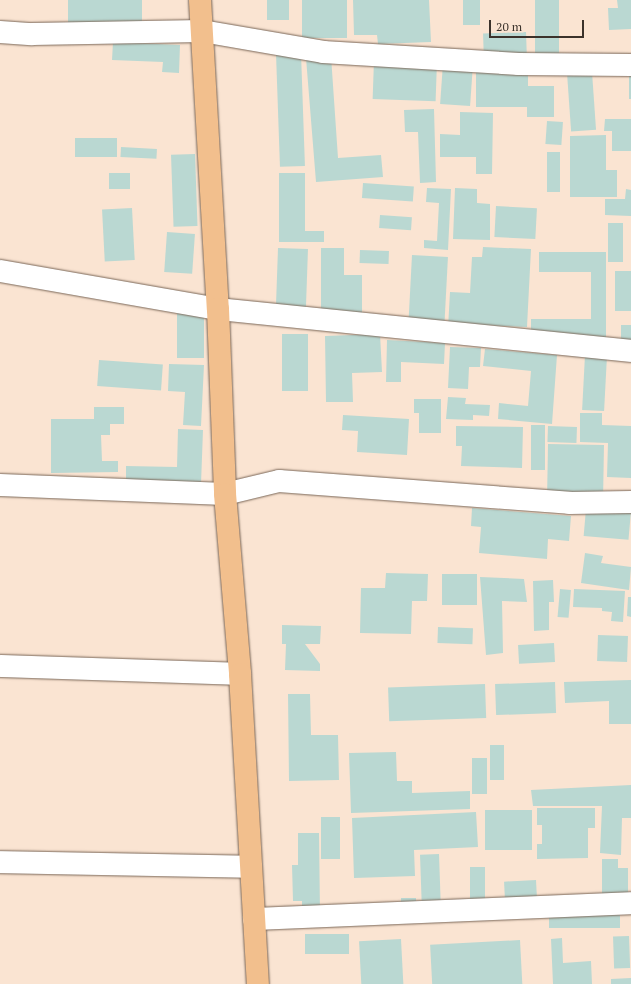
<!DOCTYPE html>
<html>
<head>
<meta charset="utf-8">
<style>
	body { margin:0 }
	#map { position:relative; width:631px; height:984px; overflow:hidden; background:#fae4d2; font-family:"PT Serif",serif }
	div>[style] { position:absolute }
	.building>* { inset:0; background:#bad8d2; transform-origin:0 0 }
	.roads { filter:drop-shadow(0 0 1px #7a6758) drop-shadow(0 0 1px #7a6758) }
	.minor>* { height:22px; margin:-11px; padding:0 11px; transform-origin:11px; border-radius:11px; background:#fff }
	.major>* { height:22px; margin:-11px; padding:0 11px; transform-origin:11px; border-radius:11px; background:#f2bf8d }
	span { translate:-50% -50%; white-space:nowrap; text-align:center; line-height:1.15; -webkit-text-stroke:3px #fae4d2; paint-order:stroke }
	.scale { position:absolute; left:489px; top:20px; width:95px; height:18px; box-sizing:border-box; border:2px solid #3b322b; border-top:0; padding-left:5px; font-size:12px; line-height:14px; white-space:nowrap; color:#3b322b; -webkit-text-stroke:3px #fae4d2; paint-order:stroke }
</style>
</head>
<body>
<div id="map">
	<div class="building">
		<div style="left:68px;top:0;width:74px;height:23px"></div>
		<div style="left:267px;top:0;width:22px;height:20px"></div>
		<div style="left:302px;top:0;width:45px;height:38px"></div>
		<div style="clip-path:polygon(353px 0,429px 0,431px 42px,378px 44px,377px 35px,354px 35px)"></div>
		<div style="left:463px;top:0;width:17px;height:25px"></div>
		<div style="left:535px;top:0;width:24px;height:60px"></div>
		<div style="clip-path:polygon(617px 0,631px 0,631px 29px,609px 30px,608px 8px,618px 8px)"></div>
		<div style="left:526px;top:32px;width:27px;height:43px;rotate:88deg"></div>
		<div style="clip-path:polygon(113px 42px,180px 45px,179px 73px,162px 72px,163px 62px,112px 60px)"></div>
		<div style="left:301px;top:53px;width:113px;height:25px;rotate:88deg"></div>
		<div style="clip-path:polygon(331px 56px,338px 158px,381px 155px,383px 177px,316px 182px,306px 58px)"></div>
		<div style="left:374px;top:60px;width:63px;height:39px;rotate:2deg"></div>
		<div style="left:443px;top:63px;width:30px;height:41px;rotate:4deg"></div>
		<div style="clip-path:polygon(528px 70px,528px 86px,554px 86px,554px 117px,527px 117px,527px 107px,476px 107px,476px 71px)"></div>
		<div style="left:592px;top:72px;width:58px;height:25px;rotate:86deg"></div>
		<div style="left:629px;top:74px;width:2px;height:25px"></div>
		<div style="clip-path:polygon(434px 109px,436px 182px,420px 183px,418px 132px,405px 132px,404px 110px)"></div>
		<div style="clip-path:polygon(460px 112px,493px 113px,492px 174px,476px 174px,476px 157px,440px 157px,440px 134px,460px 135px)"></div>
		<div style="clip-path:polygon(605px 119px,631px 119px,631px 151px,612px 151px,612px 131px,604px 131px)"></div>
		<div style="left:547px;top:121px;width:16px;height:23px;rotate:4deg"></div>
		<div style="clip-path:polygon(606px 135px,606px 170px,617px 170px,617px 197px,570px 197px,570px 136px)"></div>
		<div style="left:75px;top:138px;width:42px;height:19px"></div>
		<div style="left:121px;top:147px;width:36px;height:10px;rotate:3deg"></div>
		<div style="left:547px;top:152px;width:13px;height:40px"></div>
		<div style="left:195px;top:154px;width:72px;height:24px;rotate:88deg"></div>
		<div style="left:109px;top:173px;width:21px;height:16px"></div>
		<div style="clip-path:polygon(279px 173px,305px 173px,305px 231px,324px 231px,324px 242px,279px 242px)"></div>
		<div style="left:363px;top:183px;width:51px;height:15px;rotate:4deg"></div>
		<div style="clip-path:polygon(427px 188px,451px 189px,448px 250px,424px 248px,424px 240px,437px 241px,439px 203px,426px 202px)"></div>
		<div style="clip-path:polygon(455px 188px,477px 189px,477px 203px,490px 204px,490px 240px,453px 239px)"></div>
		<div style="clip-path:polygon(626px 189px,631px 190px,631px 216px,605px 215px,605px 199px,625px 199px)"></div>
		<div style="left:496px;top:206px;width:41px;height:31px;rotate:3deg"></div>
		<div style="left:132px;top:208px;width:52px;height:30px;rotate:87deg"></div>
		<div style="left:380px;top:215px;width:32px;height:13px;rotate:4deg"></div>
		<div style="left:608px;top:223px;width:15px;height:39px"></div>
		<div style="left:167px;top:232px;width:28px;height:40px;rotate:4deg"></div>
		<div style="clip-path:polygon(483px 247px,531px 249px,527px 327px,476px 325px,448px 328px,450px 292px,470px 293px,472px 257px,482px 257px)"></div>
		<div style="left:278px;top:248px;width:30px;height:58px;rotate:2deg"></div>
		<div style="clip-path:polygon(321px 248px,344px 248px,344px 275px,362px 275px,362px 316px,321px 316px)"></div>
		<div style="left:360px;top:250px;width:29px;height:13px;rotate:2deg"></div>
		<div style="clip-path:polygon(539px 252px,606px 252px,606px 343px,531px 336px,531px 319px,591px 319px,591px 272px,539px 272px)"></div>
		<div style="left:412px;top:255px;width:36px;height:67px;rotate:3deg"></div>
		<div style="left:615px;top:271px;width:16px;height:40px"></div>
		<div style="left:177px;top:313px;width:27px;height:45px"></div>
		<div style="left:621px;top:325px;width:10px;height:20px"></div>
		<div style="left:282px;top:334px;width:26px;height:57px"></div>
		<div style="clip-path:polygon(380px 334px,382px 372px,352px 373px,353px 402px,326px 402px,325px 336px)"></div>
		<div style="clip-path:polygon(387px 340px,445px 343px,444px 364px,401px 362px,401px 382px,386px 382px)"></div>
		<div style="clip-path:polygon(450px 347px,481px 348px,480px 367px,469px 367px,468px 389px,448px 388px)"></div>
		<div style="clip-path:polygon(485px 349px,557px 355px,552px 424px,498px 419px,499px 403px,528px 406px,531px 371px,483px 366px)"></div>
		<div style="left:585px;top:355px;width:22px;height:55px;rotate:3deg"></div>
		<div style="left:99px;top:360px;width:64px;height:26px;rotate:4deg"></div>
		<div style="clip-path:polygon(169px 364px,204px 365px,201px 426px,183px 425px,185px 392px,168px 391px)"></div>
		<div style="clip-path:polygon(448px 397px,466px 398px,465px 404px,490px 405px,489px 416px,473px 415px,473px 420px,446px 419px)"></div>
		<div style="clip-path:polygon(414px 399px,441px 399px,441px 433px,419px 433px,419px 413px,414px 413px)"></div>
		<div style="clip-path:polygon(94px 407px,124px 407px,124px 424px,110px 424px,110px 435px,101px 435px,102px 461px,118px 461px,118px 472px,51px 473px,51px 419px,94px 419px)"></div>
		<div style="clip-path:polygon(580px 413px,602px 413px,602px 425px,631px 426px,631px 478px,607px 477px,608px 443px,580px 442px)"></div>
		<div style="clip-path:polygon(343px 415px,409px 419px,407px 455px,357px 452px,358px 431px,342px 430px)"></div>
		<div style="left:531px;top:425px;width:14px;height:45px"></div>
		<div style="clip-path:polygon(456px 426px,523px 427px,522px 468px,461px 466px,462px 446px,456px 446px)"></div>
		<div style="left:548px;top:426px;width:29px;height:16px;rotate:2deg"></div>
		<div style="clip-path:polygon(178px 429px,203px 430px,201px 484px,126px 482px,126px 466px,177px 467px)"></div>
		<div style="left:548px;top:444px;width:56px;height:48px;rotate:1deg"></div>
		<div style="clip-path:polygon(472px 508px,571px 516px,569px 541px,548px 539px,547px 559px,479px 553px,481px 527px,471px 526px)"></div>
		<div style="left:586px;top:509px;width:45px;height:27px;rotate:5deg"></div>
		<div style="clip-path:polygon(585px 553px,603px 556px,601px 563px,631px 567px,629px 590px,581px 583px)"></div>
		<div style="clip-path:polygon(386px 573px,428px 574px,427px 601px,412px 601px,411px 634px,360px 633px,361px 588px,385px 588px)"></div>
		<div style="left:442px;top:574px;width:35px;height:31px"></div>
		<div style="clip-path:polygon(480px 577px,524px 579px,527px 602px,502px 601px,503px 653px,486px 655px)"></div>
		<div style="clip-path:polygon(553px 580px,554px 602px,549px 602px,549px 630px,534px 631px,533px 581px)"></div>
		<div style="left:560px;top:589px;width:11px;height:28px;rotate:5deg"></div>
		<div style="clip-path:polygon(574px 589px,625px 591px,623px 622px,611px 621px,612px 612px,602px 611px,602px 608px,573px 607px)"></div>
		<div style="clip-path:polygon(628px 597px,631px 597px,631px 617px,627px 616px)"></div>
		<div style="clip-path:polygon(282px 625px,321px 626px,320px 644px,305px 644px,320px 664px,320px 671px,285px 670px,286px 644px,282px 644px)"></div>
		<div style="left:438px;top:627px;width:35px;height:16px;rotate:2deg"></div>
		<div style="left:598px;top:635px;width:30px;height:26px;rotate:2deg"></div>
		<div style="left:554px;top:643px;width:19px;height:36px;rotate:87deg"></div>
		<div style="clip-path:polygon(631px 680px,631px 724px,609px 724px,609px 701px,565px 703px,564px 682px)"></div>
		<div style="left:555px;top:682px;width:31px;height:60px;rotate:88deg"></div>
		<div style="left:485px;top:684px;width:34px;height:97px;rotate:88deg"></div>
		<div style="clip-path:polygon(288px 694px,310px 694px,311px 735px,338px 735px,339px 780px,289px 781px)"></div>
		<div style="left:490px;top:745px;width:14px;height:35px"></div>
		<div style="clip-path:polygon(396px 752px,397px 781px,412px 781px,412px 793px,470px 791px,470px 809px,351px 813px,349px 753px)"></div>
		<div style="left:472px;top:758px;width:15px;height:36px"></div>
		<div style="clip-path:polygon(631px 785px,631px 818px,622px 818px,621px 855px,600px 853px,602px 806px,533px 806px,531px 790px)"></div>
		<div style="clip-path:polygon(537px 808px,595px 808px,595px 828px,588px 828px,588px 858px,537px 859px,537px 844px,542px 844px,542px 825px,537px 825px)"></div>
		<div style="left:485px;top:810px;width:47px;height:40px"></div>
		<div style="clip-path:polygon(476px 812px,478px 847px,414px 850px,415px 876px,354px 878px,352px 818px)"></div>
		<div style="left:321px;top:817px;width:19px;height:42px"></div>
		<div style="clip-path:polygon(298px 833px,319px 833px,320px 913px,302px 913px,302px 901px,293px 901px,292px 865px,298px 865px)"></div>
		<div style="left:439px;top:854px;width:51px;height:19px;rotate:88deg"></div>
		<div style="clip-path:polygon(602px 859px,618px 859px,618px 868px,628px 868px,628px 897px,602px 897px)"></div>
		<div style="left:470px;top:867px;width:15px;height:33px"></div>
		<div style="left:536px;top:880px;width:17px;height:32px;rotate:87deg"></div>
		<div style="left:401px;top:898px;width:15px;height:10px"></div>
		<div style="left:620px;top:915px;width:13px;height:71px;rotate:90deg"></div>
		<div style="left:305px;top:934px;width:44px;height:20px"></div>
		<div style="left:629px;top:936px;width:32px;height:16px;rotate:88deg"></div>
		<div style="clip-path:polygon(562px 938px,563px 963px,591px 961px,592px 984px,553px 984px,551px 939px)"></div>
		<div style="left:401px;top:939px;width:45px;height:42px;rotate:87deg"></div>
		<div style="left:520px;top:940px;width:44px;height:90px;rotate:87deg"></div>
		<div style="clip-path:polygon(631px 978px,631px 984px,611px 984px,611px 979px)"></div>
	</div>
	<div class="roads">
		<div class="minor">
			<div style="left:0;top:32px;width:32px;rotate:4deg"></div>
			<div style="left:32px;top:34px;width:170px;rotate:-1deg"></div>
			<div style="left:202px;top:31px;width:123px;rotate:9.8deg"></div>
			<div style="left:323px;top:52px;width:196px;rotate:3.5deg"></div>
			<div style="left:519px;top:64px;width:112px;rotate:0.5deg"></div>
			<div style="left:0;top:271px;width:221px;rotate:9.9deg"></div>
			<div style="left:218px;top:309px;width:415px;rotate:5.8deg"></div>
			<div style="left:0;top:485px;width:225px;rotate:2.3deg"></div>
			<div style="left:225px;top:494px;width:56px;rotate:-13.5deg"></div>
			<div style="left:279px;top:481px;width:291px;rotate:4.3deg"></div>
			<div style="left:569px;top:503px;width:62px;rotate:-0.9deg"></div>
			<div style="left:0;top:666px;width:240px;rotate:1.9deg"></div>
			<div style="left:0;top:862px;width:251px;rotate:1.1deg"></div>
			<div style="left:254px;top:919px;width:377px;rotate:-2.4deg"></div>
		</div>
		<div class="major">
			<div style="left:200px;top:0;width:310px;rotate:86.7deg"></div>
			<div style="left:218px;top:309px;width:185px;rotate:87.8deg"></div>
			<div style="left:225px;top:494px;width:181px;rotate:85.2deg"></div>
			<div style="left:240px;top:674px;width:311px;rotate:86.7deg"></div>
		</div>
	</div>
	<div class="scale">20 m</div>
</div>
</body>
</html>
